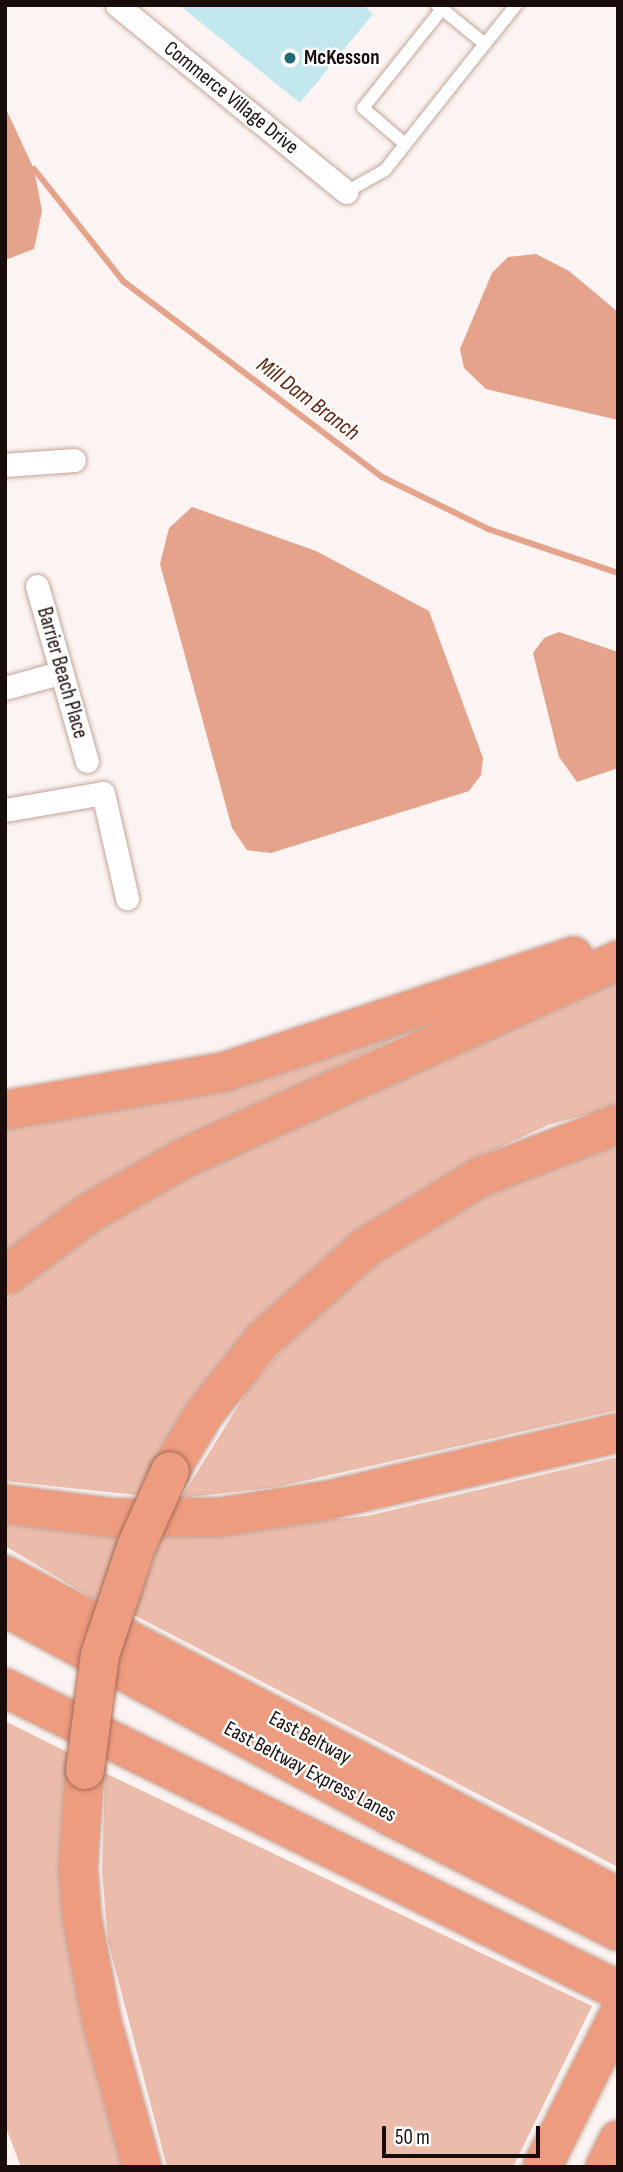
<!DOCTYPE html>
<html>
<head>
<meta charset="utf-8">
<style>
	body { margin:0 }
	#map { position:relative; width:623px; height:2172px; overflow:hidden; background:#fbf4f2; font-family:"Sofia Sans Condensed",sans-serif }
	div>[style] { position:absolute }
	.green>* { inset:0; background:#ebbcac }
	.water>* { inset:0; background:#e6a38c }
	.stream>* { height:6px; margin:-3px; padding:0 3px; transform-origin:3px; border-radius:3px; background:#e6a38c }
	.building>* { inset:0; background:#c2e8ee }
	.roads { filter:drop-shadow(0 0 2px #c4a499) drop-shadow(0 0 2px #c4a499) }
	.service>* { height:12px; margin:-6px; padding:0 6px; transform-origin:6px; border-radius:6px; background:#fff }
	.minor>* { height:23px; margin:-11.5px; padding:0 11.5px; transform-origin:11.5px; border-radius:11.5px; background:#fff }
	.motorway>* { height:38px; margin:-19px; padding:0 19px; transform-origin:19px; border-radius:19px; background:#ee9c80 }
	.bridges { filter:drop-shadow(0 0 2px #a36a57) drop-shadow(0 0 2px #a36a57) }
	.motorway-bridge>* { height:38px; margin:-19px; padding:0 19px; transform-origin:19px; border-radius:19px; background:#ee9c80 }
	.dots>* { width:19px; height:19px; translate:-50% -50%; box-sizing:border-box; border:4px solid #fff; border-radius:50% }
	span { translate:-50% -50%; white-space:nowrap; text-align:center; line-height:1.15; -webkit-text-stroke:5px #fff; paint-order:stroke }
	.poi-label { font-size:21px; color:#180d0a; font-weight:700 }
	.left { translate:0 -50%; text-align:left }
	.street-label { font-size:21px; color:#180d0a }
	.water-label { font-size:23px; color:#60250e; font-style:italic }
	.frame { position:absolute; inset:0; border:7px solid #180d0a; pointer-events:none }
	.scale { position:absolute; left:382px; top:2126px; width:158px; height:32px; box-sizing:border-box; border:4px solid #180d0a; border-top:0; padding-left:9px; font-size:21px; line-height:24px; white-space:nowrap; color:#180d0a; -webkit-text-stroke:5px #fff; paint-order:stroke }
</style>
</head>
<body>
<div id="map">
	<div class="green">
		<div style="clip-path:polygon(618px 968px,618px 1106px,548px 1125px,468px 1162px,358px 1233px,145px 1496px,5px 1481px,5px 1301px,41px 1268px,163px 1188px)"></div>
		<div style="clip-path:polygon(426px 1024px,144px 1159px,43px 1223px,5px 1256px,5px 1118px)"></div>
		<div style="clip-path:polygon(618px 1141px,618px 1410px,277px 1487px,181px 1498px,250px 1387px,292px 1338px,371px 1266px,463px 1203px)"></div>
		<div style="clip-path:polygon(618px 1457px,618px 1867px,134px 1615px,162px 1537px,367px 1516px)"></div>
		<div style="clip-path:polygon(5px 1520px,126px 1537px,102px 1604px,5px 1546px)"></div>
		<div style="clip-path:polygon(5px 1721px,73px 1755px,136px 2167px,21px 2167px,5px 2125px)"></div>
		<div style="clip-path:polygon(105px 1773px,592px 2006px,513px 2167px,167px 2167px,108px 1941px,102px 1871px)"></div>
	</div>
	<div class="water">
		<div style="clip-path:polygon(5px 107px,34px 169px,42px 211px,34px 249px,5px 260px)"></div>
		<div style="clip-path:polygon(536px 254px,569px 271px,618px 312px,618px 420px,486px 389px,464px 368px,460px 349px,492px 273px,508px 257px)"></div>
		<div style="clip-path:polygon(192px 507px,316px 551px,429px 611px,483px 758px,481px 775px,469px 791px,271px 853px,247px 850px,232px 828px,160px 564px,169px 528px)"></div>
		<div style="clip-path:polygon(559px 632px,618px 652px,618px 768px,577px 782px,559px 757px,533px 653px,544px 638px)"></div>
	</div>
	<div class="stream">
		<div style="left:34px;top:169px;width:143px;rotate:51.5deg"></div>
		<div style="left:123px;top:281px;width:325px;rotate:37.1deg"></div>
		<div style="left:382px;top:477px;width:118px;rotate:26.1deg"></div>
		<div style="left:488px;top:529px;width:137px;rotate:18.7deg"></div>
	</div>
	<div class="building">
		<div style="clip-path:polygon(179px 5px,363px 5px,373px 14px,300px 103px)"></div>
	</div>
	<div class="roads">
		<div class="service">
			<div style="left:485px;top:44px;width:50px;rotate:-51.5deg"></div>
			<div style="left:405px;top:144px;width:55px;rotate:-139.4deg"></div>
			<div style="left:363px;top:108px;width:127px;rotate:-51.4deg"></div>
			<div style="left:346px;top:192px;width:45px;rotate:-29.4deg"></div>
			<div style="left:385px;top:170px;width:161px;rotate:-51.6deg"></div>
			<div style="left:485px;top:44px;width:62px;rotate:-140.9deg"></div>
		</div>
		<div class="minor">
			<div style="left:117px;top:5px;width:296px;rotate:39.2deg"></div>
			<div style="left:5px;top:465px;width:69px;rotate:-4.1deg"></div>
			<div style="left:37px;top:586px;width:182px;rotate:74.1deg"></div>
			<div style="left:5px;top:688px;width:57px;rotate:-15.3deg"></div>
			<div style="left:5px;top:810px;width:99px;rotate:-9.8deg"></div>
			<div style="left:103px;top:793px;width:108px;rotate:77.1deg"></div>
		</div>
		<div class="motorway">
			<div style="left:5px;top:1110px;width:221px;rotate:-9.9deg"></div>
			<div style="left:223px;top:1072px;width:369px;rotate:-18.3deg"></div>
			<div style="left:5px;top:1276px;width:105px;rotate:-36.9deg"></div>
			<div style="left:89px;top:1213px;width:108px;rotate:-30.1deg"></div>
			<div style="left:182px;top:1159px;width:479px;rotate:-24.5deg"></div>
			<div style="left:170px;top:1471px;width:66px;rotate:-59.2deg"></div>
			<div style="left:204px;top:1414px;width:95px;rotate:-51.4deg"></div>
			<div style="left:263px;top:1340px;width:137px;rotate:-42deg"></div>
			<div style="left:365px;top:1248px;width:135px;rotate:-31.7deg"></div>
			<div style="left:480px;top:1177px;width:148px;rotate:-21deg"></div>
			<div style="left:5px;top:1504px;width:112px;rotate:7.2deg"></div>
			<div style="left:116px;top:1518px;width:104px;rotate:-0.6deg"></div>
			<div style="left:220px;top:1517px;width:110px;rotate:-8.9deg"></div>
			<div style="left:329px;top:1500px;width:297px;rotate:-13.1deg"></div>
			<div style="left:5px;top:1575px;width:692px;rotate:27.71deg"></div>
			<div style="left:5px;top:1607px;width:443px;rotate:28.5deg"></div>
			<div style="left:394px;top:1818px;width:251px;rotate:26.8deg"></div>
			<div style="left:5px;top:1688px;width:683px;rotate:26.23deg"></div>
			<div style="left:85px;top:1770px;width:97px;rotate:94.1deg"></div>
			<div style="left:78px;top:1867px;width:50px;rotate:85.4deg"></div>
			<div style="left:82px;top:1917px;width:103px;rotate:79.3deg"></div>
			<div style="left:101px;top:2018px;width:155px;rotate:74.6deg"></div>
			<div style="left:542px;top:2167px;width:169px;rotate:-63.3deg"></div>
			<div style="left:605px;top:2167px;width:30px;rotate:-64deg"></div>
		</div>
	</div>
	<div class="bridges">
		<div class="motorway-bridge">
			<div style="left:85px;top:1770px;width:116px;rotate:-82.6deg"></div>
			<div style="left:100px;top:1655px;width:114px;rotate:-71.6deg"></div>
			<div style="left:136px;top:1547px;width:83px;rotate:-65.9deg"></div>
		</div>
	</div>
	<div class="dots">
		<div style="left:290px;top:58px;background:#1e6973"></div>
	</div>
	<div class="poi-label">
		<span class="left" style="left:304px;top:58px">McKesson</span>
	</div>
	<div class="street-label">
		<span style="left:231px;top:98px;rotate:39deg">Commerce Village Drive</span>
		<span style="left:62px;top:673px;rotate:74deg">Barrier Beach Place</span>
		<span style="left:310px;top:1738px;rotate:28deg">East Beltway</span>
		<span style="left:310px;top:1772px;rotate:28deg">East Beltway Express Lanes</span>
	</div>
	<div class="water-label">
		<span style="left:308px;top:399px;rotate:37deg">Mill Dam Branch</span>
	</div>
	<div class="frame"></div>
	<div class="scale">50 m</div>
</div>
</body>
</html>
